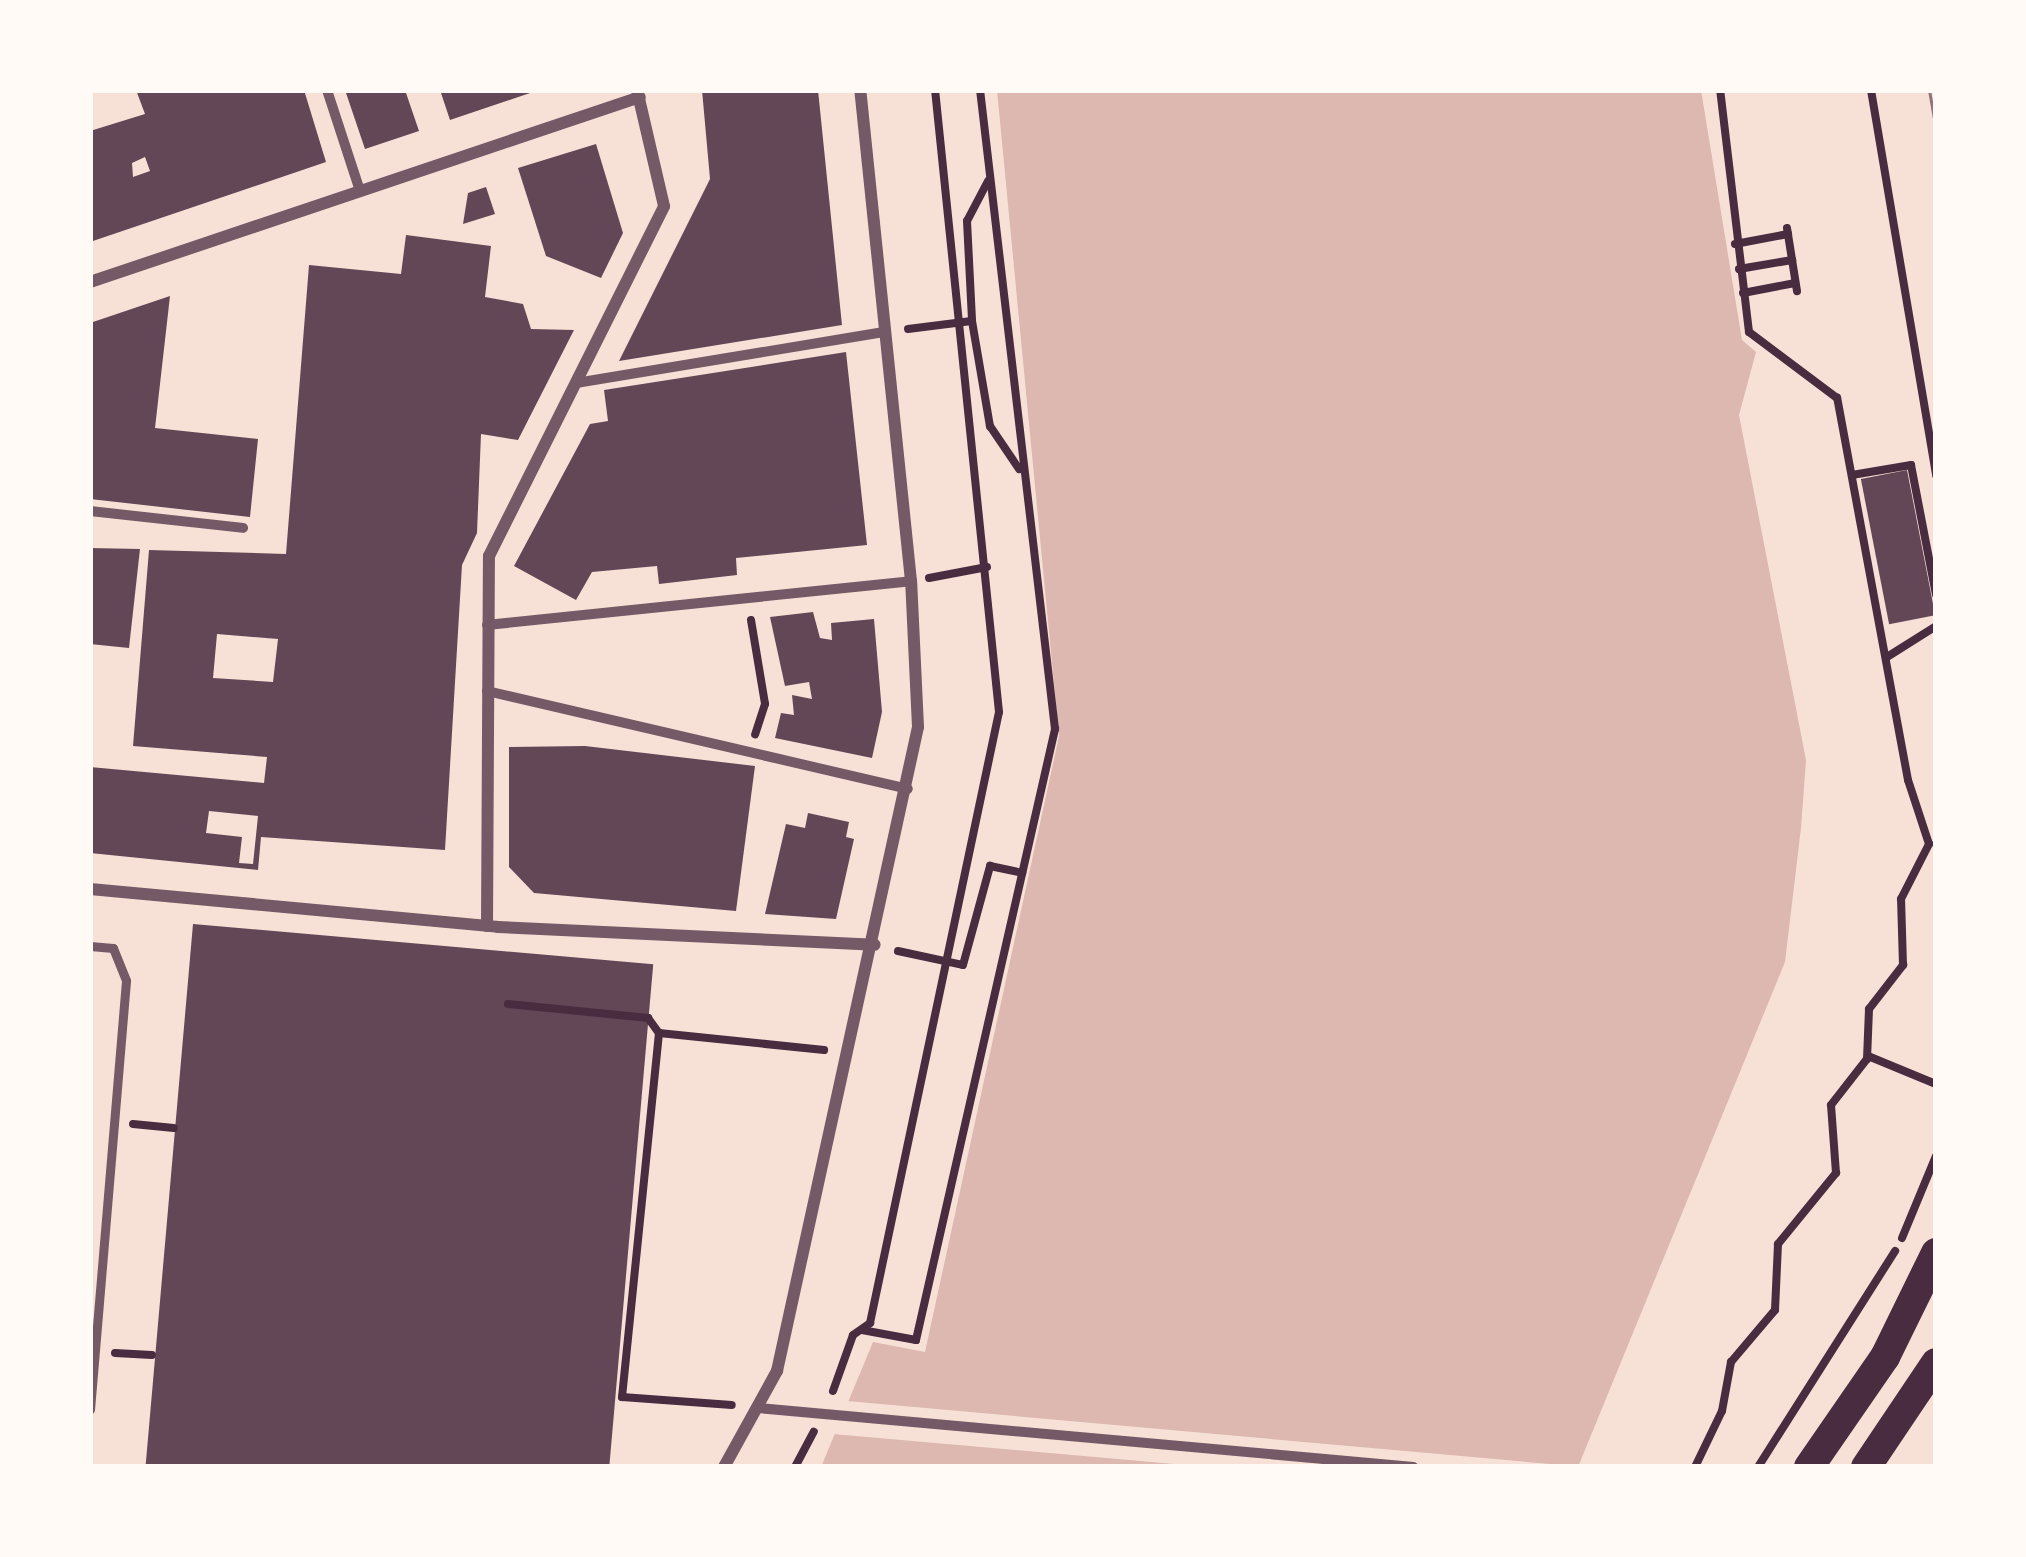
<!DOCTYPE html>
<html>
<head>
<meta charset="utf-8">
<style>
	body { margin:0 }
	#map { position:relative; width:2026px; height:1557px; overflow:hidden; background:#f7e1d7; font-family:"Archivo Narrow",sans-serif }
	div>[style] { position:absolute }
	.water>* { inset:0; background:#dcb8b0 }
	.pier>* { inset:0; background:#f7e1d7 }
	.building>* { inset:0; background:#644757; transform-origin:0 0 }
	.path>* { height:8px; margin:-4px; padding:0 4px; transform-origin:4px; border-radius:4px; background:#4a2c40 }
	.service>* { height:9px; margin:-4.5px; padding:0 4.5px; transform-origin:4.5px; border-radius:4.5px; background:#755966 }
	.pedestrian>* { height:10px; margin:-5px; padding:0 5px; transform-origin:5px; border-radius:5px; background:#755966 }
	.minor>* { height:12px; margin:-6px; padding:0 6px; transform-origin:6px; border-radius:6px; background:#755966 }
	.primary>* { height:30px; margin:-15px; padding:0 15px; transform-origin:15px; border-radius:15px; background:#4a2c40 }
	.tram>* { height:3px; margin:-1.5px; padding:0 1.5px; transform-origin:1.5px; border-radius:1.5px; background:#8f747c }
	span { translate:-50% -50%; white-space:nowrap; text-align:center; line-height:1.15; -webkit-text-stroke:10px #fffaf5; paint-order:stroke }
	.frame { position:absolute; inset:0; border:93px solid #fffaf5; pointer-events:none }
</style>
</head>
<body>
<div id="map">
	<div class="water">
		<div style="clip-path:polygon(997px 90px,1701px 90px,1742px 340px,1756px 352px,1739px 415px,1806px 760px,1801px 828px,1785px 962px,1578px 1467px,821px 1467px,873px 1342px,925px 1352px,1059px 736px)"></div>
	</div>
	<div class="pier">
		<div style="clip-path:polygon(847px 1401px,1584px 1467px,1208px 1467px,833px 1434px)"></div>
	</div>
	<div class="building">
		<div style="clip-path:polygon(evenodd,136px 90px,304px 90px,326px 162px,90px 242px,90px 131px,145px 114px,136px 90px,145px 157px,150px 171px,133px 177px,132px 163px,145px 157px)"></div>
		<div style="clip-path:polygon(345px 90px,405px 90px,419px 131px,365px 149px)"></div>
		<div style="clip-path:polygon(440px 90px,536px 90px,536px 91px,450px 120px)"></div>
		<div style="clip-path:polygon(702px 90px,818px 90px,842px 325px,619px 361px,710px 179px)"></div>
		<div style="clip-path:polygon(596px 144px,623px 233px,601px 278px,546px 256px,518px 168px)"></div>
		<div style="clip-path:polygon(486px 187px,495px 214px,463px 224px,468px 193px)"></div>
		<div style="clip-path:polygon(evenodd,406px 235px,491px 246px,485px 297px,523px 304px,531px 329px,574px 330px,518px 440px,481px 434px,477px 533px,462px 565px,445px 850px,261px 837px,258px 870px,90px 853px,90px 767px,264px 783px,267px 757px,133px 746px,149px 550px,286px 554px,309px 265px,401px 274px,406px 235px,217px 634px,278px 639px,273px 682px,213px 678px,217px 634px,406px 235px,209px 811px,258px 816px,253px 864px,239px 863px,242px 837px,206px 833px,209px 811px)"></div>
		<div style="clip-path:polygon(170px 296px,155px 428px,258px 439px,250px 517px,90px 499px,90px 323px)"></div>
		<div style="clip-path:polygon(846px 352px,867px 545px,736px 558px,737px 575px,659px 584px,657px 566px,592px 572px,576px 600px,514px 566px,590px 424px,608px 421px,604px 390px)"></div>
		<div style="left:1907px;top:470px;width:148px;height:47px;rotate:79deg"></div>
		<div style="clip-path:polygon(90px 548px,140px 549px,129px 648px,90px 644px)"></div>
		<div style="clip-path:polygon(813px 612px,820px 638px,832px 640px,831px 623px,874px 619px,882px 712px,872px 758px,775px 738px,781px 713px,794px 715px,792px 695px,812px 699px,809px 682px,785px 686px,770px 617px)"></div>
		<div style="clip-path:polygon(585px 746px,755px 766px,736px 911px,534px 893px,509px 867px,509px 747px)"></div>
		<div style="clip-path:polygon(808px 813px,849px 822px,846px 837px,854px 839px,836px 919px,765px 914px,786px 824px,805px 828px)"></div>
		<div style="left:193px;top:924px;width:462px;height:545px;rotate:5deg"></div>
	</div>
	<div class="path">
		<div style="left:1871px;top:90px;width:391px;rotate:80.4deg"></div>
		<div style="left:988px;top:181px;width:45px;rotate:117.7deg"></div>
		<div style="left:967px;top:221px;width:100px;rotate:87.1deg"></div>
		<div style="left:972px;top:321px;width:107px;rotate:80.3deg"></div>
		<div style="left:990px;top:426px;width:52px;rotate:56deg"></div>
		<div style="left:1787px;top:228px;width:64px;rotate:81deg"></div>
		<div style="left:1735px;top:244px;width:54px;rotate:-10.7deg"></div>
		<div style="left:1739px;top:269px;width:54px;rotate:-9.6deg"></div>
		<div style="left:1743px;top:293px;width:53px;rotate:-10.9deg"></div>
		<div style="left:908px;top:329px;width:64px;rotate:-7.1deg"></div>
		<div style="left:1852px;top:475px;width:60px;rotate:-9.6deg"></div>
		<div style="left:1911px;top:465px;width:132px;rotate:79.1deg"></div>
		<div style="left:929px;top:578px;width:59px;rotate:-10.7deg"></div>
		<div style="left:751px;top:620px;width:85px;rotate:80.5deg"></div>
		<div style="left:765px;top:704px;width:32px;rotate:108deg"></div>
		<div style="left:1887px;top:657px;width:58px;rotate:-32.3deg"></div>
		<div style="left:898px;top:951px;width:66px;rotate:12.2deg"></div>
		<div style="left:963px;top:965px;width:103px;rotate:-74.7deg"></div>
		<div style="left:990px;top:866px;width:33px;rotate:12deg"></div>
		<div style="left:508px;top:1004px;width:141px;rotate:5.7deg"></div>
		<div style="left:648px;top:1018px;width:19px;rotate:54deg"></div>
		<div style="left:659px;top:1033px;width:166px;rotate:5.9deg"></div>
		<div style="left:659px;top:1033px;width:366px;rotate:95.8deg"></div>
		<div style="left:622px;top:1397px;width:110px;rotate:4.2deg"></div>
		<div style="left:1868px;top:1056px;width:74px;rotate:22.4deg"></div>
		<div style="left:133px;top:1124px;width:41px;rotate:5.6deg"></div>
		<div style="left:1902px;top:1238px;width:89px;rotate:-67.5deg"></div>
		<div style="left:862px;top:1330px;width:55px;rotate:10.5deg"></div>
		<div style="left:916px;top:1340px;width:627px;rotate:-77.18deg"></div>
		<div style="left:1055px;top:729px;width:643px;rotate:-96.69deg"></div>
		<div style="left:115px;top:1353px;width:37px;rotate:3deg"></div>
		<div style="left:833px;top:1391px;width:59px;rotate:-70.3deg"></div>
		<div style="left:853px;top:1335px;width:21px;rotate:-35deg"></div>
		<div style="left:870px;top:1323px;width:624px;rotate:-78.08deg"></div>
		<div style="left:999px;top:712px;width:625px;rotate:-95.87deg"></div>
		<div style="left:795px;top:1467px;width:40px;rotate:-62deg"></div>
		<div style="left:1695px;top:1467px;width:62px;rotate:-64.3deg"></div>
		<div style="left:1722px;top:1411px;width:50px;rotate:-79.6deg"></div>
		<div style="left:1731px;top:1362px;width:68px;rotate:-49.8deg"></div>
		<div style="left:1775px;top:1310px;width:66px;rotate:-87.4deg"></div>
		<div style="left:1778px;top:1244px;width:92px;rotate:-50.8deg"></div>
		<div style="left:1836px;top:1173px;width:68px;rotate:-94.2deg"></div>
		<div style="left:1831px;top:1105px;width:58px;rotate:-52deg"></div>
		<div style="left:1867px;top:1059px;width:50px;rotate:-87.7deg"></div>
		<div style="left:1869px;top:1009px;width:56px;rotate:-52.3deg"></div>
		<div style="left:1903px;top:965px;width:66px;rotate:-91.7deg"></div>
		<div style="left:1901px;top:899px;width:62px;rotate:-63deg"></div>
		<div style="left:1929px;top:844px;width:67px;rotate:-108.2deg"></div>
		<div style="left:1908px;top:780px;width:389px;rotate:-100.5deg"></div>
		<div style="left:1837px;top:398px;width:110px;rotate:-143.1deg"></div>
		<div style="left:1749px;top:332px;width:244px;rotate:-96.8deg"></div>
		<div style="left:1758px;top:1467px;width:256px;rotate:-57.6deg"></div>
	</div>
	<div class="service">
		<div style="left:90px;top:946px;width:23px;rotate:5deg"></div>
		<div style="left:113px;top:948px;width:35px;rotate:68deg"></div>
		<div style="left:126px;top:981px;width:430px;rotate:94.8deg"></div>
	</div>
	<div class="pedestrian">
		<div style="left:327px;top:90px;width:103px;rotate:71.9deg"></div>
		<div style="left:576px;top:383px;width:312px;rotate:-9.4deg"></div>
		<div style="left:90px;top:511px;width:154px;rotate:6.3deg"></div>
		<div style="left:487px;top:625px;width:426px;rotate:-5.9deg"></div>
		<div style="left:487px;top:691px;width:432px;rotate:13.1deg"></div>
		<div style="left:758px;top:1408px;width:658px;rotate:5.15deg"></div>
	</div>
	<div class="minor">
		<div style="left:90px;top:282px;width:580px;rotate:-18.59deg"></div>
		<div style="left:90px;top:889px;width:410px;rotate:5.3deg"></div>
		<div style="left:498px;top:927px;width:377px;rotate:2.7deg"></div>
		<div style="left:487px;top:926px;width:370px;rotate:-89.7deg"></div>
		<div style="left:489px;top:556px;width:391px;rotate:-63.4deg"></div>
		<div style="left:664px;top:206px;width:119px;rotate:-103.1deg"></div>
		<div style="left:724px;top:1467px;width:110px;rotate:-61.1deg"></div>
		<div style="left:777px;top:1371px;width:659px;rotate:-77.65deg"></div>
		<div style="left:918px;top:727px;width:146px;rotate:-92.7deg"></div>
		<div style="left:911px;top:581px;width:494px;rotate:-95.9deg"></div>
	</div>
	<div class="primary">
		<div style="left:1809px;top:1467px;width:134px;rotate:-55.4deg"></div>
		<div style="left:1885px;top:1357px;width:116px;rotate:-63.9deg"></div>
		<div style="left:1866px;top:1467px;width:125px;rotate:-56.1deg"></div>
	</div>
	<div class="tram">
		<div style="left:1929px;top:90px;width:40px;rotate:80deg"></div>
	</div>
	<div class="frame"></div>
</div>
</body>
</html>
